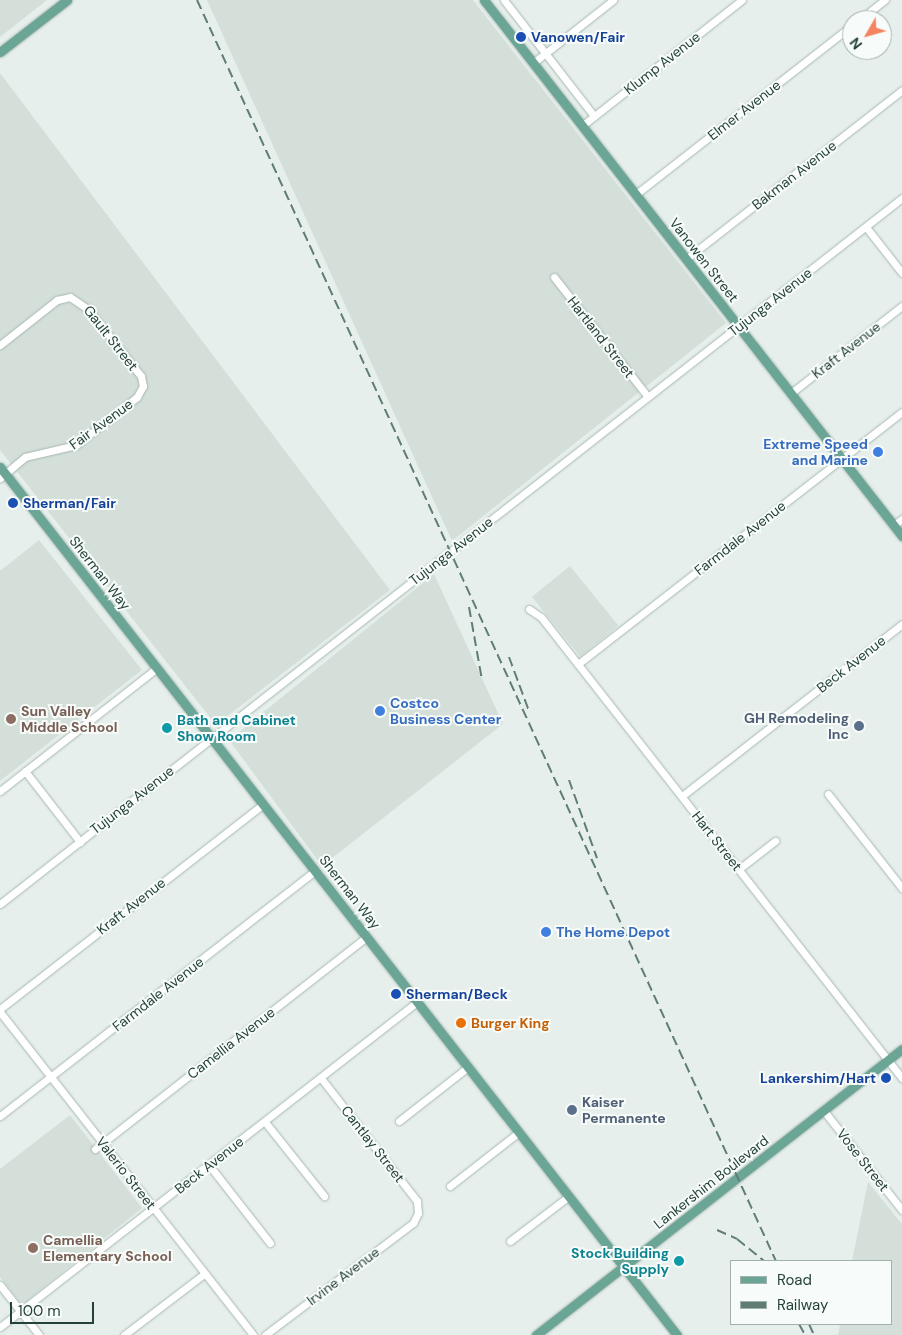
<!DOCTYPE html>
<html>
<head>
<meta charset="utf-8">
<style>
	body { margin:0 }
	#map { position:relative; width:902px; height:1335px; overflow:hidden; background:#e6efeb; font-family:"DM Sans",sans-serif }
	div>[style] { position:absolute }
	.built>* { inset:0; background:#d4dfda; transform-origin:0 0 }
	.roads { filter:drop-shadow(0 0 1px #a8b8b2) drop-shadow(0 0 1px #a8b8b2) }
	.minor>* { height:7px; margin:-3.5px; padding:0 3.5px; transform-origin:3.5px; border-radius:3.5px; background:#fff }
	.major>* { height:9px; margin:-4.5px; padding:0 4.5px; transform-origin:4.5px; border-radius:4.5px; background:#6aa596 }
	.rail>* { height:2px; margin-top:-1px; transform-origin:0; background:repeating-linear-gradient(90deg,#5f7d75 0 10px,transparent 0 15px) }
	.dots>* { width:14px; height:14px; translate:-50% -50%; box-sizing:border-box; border:2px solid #f7fbf9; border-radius:50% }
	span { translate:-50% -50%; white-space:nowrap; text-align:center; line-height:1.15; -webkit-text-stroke:4px #f7fbf9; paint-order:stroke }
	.transit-label { font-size:14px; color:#164399; font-weight:700 }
	.left { translate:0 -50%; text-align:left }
	.right { translate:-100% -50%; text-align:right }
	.street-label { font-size:14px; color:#24423a }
	.shop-label { font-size:14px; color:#366cbe; font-weight:700 }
	.education-label { font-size:14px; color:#785e54; font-weight:700 }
	.service-label { font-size:14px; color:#4e5e75; font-weight:700 }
	.culture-label { font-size:14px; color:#0d838f; font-weight:700 }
	.food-label { font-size:14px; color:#c56008; font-weight:700 }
	.legend { position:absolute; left:730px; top:1260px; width:162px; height:65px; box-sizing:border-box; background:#f7fbf9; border:1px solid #a3b1ad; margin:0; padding:6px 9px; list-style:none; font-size:15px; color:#24423a }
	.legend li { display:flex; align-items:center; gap:10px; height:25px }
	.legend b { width:25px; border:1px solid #a3b1ad }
	.north { position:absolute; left:842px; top:10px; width:50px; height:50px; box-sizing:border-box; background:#f7fbf9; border:1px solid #a3b1ad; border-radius:50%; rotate:232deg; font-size:14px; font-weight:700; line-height:20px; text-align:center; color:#24423a }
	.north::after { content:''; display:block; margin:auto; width:18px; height:22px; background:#f4845f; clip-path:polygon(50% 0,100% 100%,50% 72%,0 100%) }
	.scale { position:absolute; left:10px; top:1302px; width:84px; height:22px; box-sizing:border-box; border:2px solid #24423a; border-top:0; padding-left:6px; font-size:15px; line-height:18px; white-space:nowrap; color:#24423a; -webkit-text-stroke:4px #f7fbf9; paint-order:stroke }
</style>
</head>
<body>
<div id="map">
	<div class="built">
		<div style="clip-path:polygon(0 0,47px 0,0 37px)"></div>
		<div style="clip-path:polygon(207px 0,473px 0,726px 323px,452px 541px)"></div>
		<div style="clip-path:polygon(0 73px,390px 590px,216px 725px,0 450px)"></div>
		<div style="clip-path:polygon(39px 540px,142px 670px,0 781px,0 571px)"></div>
		<div style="left:570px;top:566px;width:77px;height:49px;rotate:51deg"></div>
		<div style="clip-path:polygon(434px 574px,503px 724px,322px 866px,229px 740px)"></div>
		<div style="clip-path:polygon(70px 1115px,142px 1208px,22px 1305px,0 1277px,0 1169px)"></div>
		<div style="clip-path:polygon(868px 1182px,902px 1224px,902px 1335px,838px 1335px,840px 1324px,891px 1324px,891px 1261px,852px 1261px)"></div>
	</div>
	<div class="roads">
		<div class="minor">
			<div style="left:504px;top:0;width:147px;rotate:52.2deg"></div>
			<div style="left:859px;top:20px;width:33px;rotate:-38deg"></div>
			<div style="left:533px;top:63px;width:102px;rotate:-38.2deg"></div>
			<div style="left:583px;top:125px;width:202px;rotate:-38.2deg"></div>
			<div style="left:636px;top:194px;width:274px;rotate:-38deg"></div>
			<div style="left:866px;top:227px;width:58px;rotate:52deg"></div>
			<div style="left:686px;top:259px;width:274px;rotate:-38deg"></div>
			<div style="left:554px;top:277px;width:152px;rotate:51.9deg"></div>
			<div style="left:0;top:345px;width:73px;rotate:-38.3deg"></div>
			<div style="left:57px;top:300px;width:13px;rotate:-13deg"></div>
			<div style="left:70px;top:297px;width:22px;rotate:34deg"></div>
			<div style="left:88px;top:309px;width:85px;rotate:51.7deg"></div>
			<div style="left:141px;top:376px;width:10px;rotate:79deg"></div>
			<div style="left:143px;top:386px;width:13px;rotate:119deg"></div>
			<div style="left:137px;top:397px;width:78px;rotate:141.8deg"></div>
			<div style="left:76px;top:445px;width:52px;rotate:166.8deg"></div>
			<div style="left:25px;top:457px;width:33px;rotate:140deg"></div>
			<div style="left:791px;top:393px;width:141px;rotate:-38.1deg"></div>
			<div style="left:894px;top:525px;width:10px;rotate:-37deg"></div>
			<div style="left:529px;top:609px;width:14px;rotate:34deg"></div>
			<div style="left:541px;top:617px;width:586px;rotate:51.94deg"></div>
			<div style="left:578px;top:664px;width:410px;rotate:-37.9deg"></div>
			<div style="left:25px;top:771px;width:90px;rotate:52.2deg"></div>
			<div style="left:0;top:791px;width:199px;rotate:-38.1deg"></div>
			<div style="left:828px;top:794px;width:120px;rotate:51.8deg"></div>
			<div style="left:682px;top:796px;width:279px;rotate:-38deg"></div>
			<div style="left:739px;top:869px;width:46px;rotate:-37.9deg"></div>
			<div style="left:0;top:904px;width:1145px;rotate:-38.05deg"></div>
			<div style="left:0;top:1009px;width:333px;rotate:-37.9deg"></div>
			<div style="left:0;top:1012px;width:410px;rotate:51.9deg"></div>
			<div style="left:824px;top:1111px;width:126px;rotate:51.8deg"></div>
			<div style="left:0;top:1116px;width:399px;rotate:-37.9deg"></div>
			<div style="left:399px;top:1121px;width:88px;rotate:-38deg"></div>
			<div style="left:265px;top:1122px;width:95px;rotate:51.4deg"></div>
			<div style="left:95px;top:1149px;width:344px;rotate:-38deg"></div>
			<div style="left:209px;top:1165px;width:99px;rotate:52deg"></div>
			<div style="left:450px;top:1186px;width:88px;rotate:-38deg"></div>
			<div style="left:510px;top:1241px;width:74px;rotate:-37.3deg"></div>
			<div style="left:0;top:1285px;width:63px;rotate:52deg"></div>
			<div style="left:0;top:1327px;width:529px;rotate:-37.93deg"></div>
			<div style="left:124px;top:1335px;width:101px;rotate:-37.3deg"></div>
			<div style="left:265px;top:1335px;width:186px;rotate:-37.1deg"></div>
			<div style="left:413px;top:1223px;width:11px;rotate:-63deg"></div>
			<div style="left:418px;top:1213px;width:12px;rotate:-95deg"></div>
			<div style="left:417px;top:1201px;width:156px;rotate:-128deg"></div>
		</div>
		<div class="major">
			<div style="left:484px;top:0;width:680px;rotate:52.05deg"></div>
			<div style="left:0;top:52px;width:85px;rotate:-37.8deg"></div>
			<div style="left:0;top:467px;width:1101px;rotate:52.05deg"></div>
			<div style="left:536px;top:1335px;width:464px;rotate:-38deg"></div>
		</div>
	</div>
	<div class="rail">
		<div style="left:197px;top:0;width:1388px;rotate:65.34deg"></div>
		<div style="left:469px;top:607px;width:74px;rotate:79.9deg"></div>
		<div style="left:509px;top:657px;width:58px;rotate:69.7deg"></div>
		<div style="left:569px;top:780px;width:83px;rotate:70.3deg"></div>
		<div style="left:717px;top:1230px;width:22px;rotate:24deg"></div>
		<div style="left:737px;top:1239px;width:35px;rotate:39deg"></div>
		<div style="left:799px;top:1324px;width:13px;rotate:61deg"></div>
		<div style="left:809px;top:1324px;width:12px;rotate:66deg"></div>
	</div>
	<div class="dots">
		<div style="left:521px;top:37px;background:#1a4fb4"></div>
		<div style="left:878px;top:452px;background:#3f7fe0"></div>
		<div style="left:13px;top:503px;background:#1a4fb4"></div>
		<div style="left:380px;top:711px;background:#3f7fe0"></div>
		<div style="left:11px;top:719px;background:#8d6e63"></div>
		<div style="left:859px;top:726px;background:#5c6f8a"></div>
		<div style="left:167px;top:728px;background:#0f9aa8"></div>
		<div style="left:546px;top:932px;background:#3f7fe0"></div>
		<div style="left:396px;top:994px;background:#1a4fb4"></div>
		<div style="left:461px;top:1023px;background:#e8710a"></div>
		<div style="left:886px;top:1078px;background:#1a4fb4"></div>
		<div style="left:572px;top:1110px;background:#5c6f8a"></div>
		<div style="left:33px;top:1248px;background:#8d6e63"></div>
		<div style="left:679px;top:1261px;background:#0f9aa8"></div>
	</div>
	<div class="transit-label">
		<span class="left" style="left:531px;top:37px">Vanowen/Fair</span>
		<span class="left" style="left:23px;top:503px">Sherman/Fair</span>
		<span class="left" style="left:406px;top:994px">Sherman/Beck</span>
		<span class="right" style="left:876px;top:1078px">Lankershim/Hart</span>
	</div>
	<div class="street-label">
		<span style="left:662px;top:63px;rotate:-38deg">Klump Avenue</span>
		<span style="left:744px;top:110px;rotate:-38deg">Elmer Avenue</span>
		<span style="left:794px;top:175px;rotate:-38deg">Bakman Avenue</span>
		<span style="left:704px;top:260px;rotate:52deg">Vanowen Street</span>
		<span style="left:770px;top:302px;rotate:-38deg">Tujunga Avenue</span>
		<span style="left:601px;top:337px;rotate:52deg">Hartland Street</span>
		<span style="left:111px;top:338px;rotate:52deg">Gault Street</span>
		<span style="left:846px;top:350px;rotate:-38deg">Kraft Avenue</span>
		<span style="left:101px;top:424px;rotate:-36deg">Fair Avenue</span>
		<span style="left:740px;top:538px;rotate:-38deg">Farmdale Avenue</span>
		<span style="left:451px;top:551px;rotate:-38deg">Tujunga Avenue</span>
		<span style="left:100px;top:573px;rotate:52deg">Sherman Way</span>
		<span style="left:851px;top:664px;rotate:-38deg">Beck Avenue</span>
		<span style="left:132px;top:800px;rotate:-38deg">Tujunga Avenue</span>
		<span style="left:717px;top:841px;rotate:52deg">Hart Street</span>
		<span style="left:350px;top:892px;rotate:52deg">Sherman Way</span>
		<span style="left:131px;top:906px;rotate:-38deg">Kraft Avenue</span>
		<span style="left:158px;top:994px;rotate:-38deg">Farmdale Avenue</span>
		<span style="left:231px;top:1043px;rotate:-38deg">Camellia Avenue</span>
		<span style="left:373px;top:1144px;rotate:52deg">Cantlay Street</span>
		<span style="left:863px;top:1160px;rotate:52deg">Vose Street</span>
		<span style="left:209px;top:1165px;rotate:-38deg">Beck Avenue</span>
		<span style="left:126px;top:1173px;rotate:52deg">Valerio Street</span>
		<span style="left:711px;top:1182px;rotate:-38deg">Lankershim Boulevard</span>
		<span style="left:343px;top:1276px;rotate:-37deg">Irvine Avenue</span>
	</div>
	<div class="shop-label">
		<span class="right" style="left:868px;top:452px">Extreme Speed<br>and Marine</span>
		<span class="left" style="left:390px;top:711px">Costco<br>Business Center</span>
		<span class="left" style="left:556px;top:932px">The Home Depot</span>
	</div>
	<div class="education-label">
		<span class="left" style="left:21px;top:719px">Sun Valley<br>Middle School</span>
		<span class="left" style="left:43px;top:1248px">Camellia<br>Elementary School</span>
	</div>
	<div class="service-label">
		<span class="right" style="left:849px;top:726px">GH Remodeling<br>Inc</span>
		<span class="left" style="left:582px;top:1110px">Kaiser<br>Permanente</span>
	</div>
	<div class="culture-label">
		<span class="left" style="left:177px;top:728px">Bath and Cabinet<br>Show Room</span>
		<span class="right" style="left:669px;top:1261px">Stock Building<br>Supply</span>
	</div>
	<div class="food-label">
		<span class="left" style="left:471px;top:1023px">Burger King</span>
	</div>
	<ul class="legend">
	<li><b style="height:6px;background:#6aa596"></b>Road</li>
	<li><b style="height:6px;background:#5f7d75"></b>Railway</li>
	</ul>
	<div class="north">N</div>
	<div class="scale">100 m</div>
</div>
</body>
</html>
